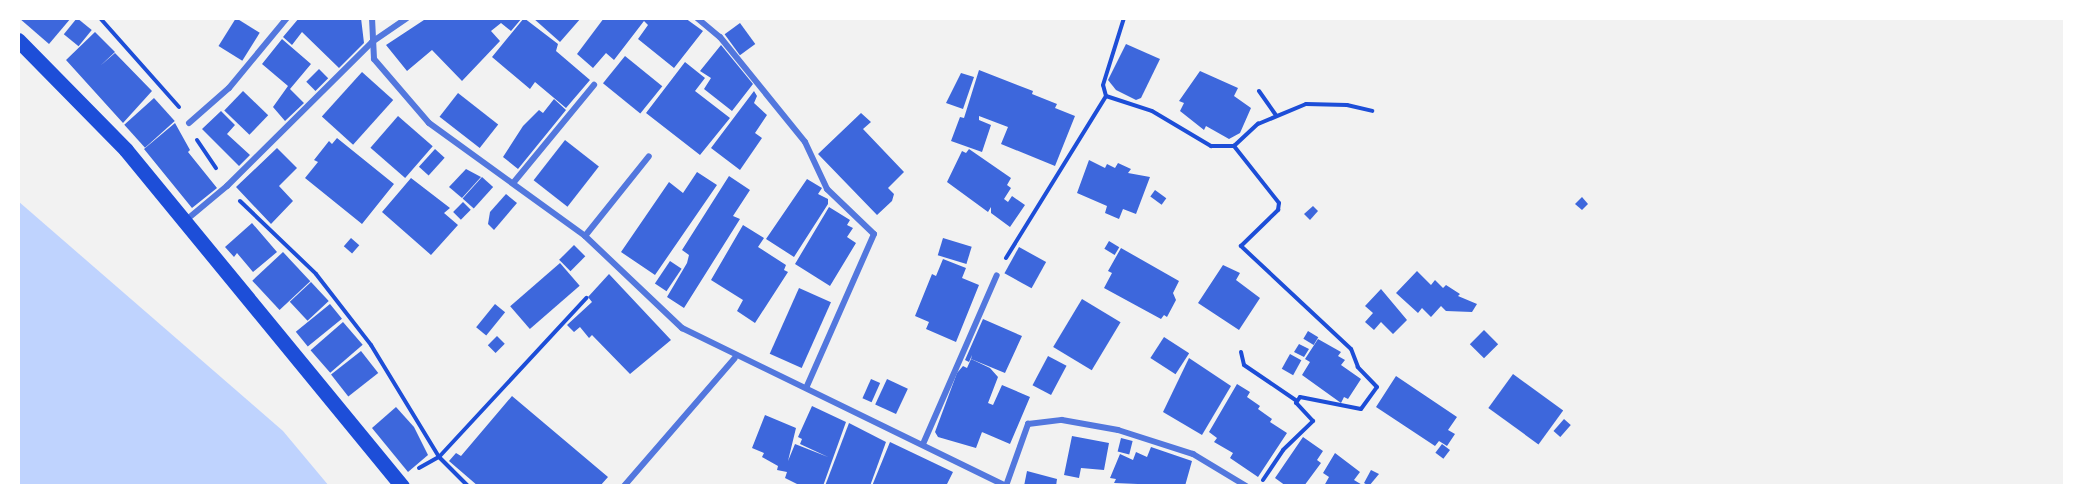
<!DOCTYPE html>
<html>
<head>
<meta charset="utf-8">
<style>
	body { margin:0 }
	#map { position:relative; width:2083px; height:504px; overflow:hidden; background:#f2f2f2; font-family:Arial,sans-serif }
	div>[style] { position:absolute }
	.water>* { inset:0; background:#bfd3fe }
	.building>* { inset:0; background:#3d67dc; transform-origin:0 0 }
	.path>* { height:4px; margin:-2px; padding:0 2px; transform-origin:2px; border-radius:2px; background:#1d4ed8 }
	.minor>* { height:6px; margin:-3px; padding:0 3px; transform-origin:3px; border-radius:3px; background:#5277de }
	.primary>* { height:15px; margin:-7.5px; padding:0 7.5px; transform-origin:7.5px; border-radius:7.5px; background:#1d4ed8 }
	span { translate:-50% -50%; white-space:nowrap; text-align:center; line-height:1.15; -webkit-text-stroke:4.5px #fff; paint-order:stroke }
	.frame { position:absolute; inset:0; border:20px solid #fff; pointer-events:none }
</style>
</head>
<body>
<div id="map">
	<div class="water">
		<div style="clip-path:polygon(18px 201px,283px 431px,329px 486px,18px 486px)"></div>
	</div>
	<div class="building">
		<div style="clip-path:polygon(19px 18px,71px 18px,49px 44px)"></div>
		<div style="left:77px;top:18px;width:19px;height:21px;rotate:39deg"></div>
		<div style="left:236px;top:18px;width:28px;height:33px;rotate:32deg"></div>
		<div style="clip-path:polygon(299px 18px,361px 18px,364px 43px,339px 68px,302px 32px,292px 45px,283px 37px)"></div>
		<div style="clip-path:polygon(427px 18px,522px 18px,511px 31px,501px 23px,491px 31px,500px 41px,462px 81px,432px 50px,407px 71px,386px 45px)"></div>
		<div style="clip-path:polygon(524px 18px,558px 44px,556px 51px,590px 80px,566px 108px,535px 82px,530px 89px,492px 57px)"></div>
		<div style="clip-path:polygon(533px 18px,581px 18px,560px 42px)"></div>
		<div style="clip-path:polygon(604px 18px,685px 18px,703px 31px,674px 68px,638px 39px,648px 25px,644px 21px,614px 60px,606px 53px,593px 68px,577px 54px)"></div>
		<div style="left:740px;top:23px;width:26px;height:19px;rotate:54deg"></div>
		<div style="clip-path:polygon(95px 32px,115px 52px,100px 66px,115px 53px,152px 91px,123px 123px,66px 60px)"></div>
		<div style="clip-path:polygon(282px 39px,311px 64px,290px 89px,304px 103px,285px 121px,273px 107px,288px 86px,262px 64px)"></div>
		<div style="clip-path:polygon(1126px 44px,1160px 59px,1141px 98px,1136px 100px,1116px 90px,1108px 80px)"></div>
		<div style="clip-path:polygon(721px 45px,753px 84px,732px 111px,704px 89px,711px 78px,700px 71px)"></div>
		<div style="left:625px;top:56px;width:48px;height:35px;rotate:39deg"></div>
		<div style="clip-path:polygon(685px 62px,705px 78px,695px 91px,730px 118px,700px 155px,646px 113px)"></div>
		<div style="left:319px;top:69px;width:13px;height:18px;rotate:45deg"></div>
		<div style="clip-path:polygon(979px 70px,1033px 91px,1032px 94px,1057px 104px,1055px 108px,1075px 116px,1055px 166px,1001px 144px,1008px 127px,979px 116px,979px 120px,991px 125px,982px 152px,951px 141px,960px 117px,964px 118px)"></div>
		<div style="clip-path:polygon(1200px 71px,1238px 88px,1234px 96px,1251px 108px,1240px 133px,1229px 139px,1206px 126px,1204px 130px,1180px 111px,1184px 103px,1179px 101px)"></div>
		<div style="left:362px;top:72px;width:42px;height:60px;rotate:42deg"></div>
		<div style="clip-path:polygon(961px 73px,974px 77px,963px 109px,946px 103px)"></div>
		<div style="left:243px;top:91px;width:35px;height:27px;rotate:44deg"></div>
		<div style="clip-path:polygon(754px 91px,757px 96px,754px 103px,767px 115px,755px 133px,762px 138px,740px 170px,711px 148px)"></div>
		<div style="left:458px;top:93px;width:51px;height:30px;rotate:38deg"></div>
		<div style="left:154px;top:98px;width:31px;height:40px;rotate:48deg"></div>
		<div style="clip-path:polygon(554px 99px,566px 110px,518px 169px,503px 157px,523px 126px,539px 110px,543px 113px)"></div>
		<div style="clip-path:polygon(221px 111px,235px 125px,227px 134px,250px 155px,239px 166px,202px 129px)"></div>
		<div style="clip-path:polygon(861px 113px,871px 122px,863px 129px,904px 172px,888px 188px,894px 194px,892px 201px,877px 215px,818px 154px)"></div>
		<div style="left:398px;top:116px;width:46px;height:42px;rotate:41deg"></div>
		<div style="clip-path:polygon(175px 123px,190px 150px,188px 152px,217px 188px,192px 208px,144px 149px)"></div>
		<div style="clip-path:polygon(337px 138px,394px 184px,362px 224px,305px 178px,318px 162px,314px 160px,329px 141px,332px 144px)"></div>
		<div style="left:565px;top:140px;width:43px;height:51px;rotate:38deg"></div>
		<div style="clip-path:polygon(277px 148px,297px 168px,279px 186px,293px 201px,271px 224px,236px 187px)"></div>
		<div style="left:435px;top:149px;width:13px;height:24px;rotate:42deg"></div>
		<div style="clip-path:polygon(969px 149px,1011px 178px,1007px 185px,1011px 188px,1004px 199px,1008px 202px,1012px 196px,1025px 205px,1010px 227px,991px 213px,991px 207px,988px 212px,947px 182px,962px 151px,966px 153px)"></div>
		<div style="clip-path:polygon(1089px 160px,1105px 168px,1107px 164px,1115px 168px,1118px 163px,1131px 169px,1128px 173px,1150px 177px,1136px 214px,1123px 209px,1119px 219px,1105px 213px,1107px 206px,1077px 193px)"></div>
		<div style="clip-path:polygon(466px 169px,481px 177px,462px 198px,449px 187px)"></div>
		<div style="clip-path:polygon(697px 172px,717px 185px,655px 275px,621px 252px,669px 182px,683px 193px)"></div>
		<div style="clip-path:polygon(729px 176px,750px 190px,733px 216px,740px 219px,684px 308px,667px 297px,687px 263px,689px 255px,682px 250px)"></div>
		<div style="left:482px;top:177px;width:15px;height:29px;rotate:42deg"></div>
		<div style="clip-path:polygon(411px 178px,450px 208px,444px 213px,458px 225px,431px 255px,382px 212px)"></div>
		<div style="clip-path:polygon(807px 179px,822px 188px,818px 194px,828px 199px,828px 204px,794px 257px,766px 239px)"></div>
		<div style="left:1155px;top:190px;width:14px;height:8px;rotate:36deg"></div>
		<div style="clip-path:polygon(506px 194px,517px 203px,494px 230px,488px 224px,490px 212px)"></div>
		<div style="clip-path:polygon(1582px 197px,1588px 204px,1582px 210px,1575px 204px)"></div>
		<div style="left:463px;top:202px;width:11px;height:14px;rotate:45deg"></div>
		<div style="clip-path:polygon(1313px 206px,1318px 211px,1310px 220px,1304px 214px)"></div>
		<div style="clip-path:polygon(829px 207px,850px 220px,847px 225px,853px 228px,847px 237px,856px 243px,830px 286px,795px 264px)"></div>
		<div style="clip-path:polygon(252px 223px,277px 252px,253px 272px,237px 253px,234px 257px,225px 247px)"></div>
		<div style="clip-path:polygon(743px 225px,764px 238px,758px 247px,786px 265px,784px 270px,788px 272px,755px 323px,737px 311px,743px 300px,711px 280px)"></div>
		<div style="left:351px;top:238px;width:11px;height:11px;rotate:41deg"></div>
		<div style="left:943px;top:238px;width:30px;height:18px;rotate:17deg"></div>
		<div style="left:1109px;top:241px;width:12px;height:9px;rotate:31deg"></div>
		<div style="left:574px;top:245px;width:16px;height:21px;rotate:45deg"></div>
		<div style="left:1019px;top:247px;width:31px;height:30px;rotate:29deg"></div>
		<div style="clip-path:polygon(1121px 248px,1179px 281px,1173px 293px,1176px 300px,1167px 317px,1164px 315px,1161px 319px,1104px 288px,1112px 273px,1108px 271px)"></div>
		<div style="left:283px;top:252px;width:40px;height:42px;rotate:47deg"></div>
		<div style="clip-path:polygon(943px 259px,966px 268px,962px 278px,979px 285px,956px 342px,926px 329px,929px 322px,915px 316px,932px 274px,936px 276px)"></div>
		<div style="left:670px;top:261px;width:14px;height:27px;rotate:34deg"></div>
		<div style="left:560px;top:263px;width:30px;height:66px;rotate:49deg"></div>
		<div style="clip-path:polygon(1223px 265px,1240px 273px,1236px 280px,1260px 298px,1239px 330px,1198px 303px)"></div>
		<div style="clip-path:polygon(1417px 271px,1431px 285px,1435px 280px,1443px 288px,1446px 285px,1460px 294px,1458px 296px,1477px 304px,1472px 312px,1446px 311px,1441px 306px,1431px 317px,1422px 308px,1418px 313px,1396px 293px)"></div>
		<div style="clip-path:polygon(609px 274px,671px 340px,630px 374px,592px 335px,589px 338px,580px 327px,574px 332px,567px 325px,592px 302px,588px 297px)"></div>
		<div style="left:311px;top:282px;width:26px;height:29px;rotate:47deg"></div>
		<div style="left:799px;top:288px;width:35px;height:72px;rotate:24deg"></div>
		<div style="clip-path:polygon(1381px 289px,1407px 320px,1393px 334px,1381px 322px,1374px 330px,1365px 322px,1373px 313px,1365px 306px)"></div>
		<div style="left:1082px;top:299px;width:45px;height:56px;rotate:31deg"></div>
		<div style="left:330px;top:304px;width:19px;height:44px;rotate:51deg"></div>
		<div style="left:495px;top:304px;width:13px;height:30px;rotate:39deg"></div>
		<div style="clip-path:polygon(983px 319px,1022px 336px,1005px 373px,971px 359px,972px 355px,969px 362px,965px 360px)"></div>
		<div style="left:343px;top:322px;width:30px;height:43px;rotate:49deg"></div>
		<div style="left:1484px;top:330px;width:20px;height:20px;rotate:45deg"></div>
		<div style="left:1308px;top:331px;width:12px;height:9px;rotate:31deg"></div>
		<div style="left:497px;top:336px;width:11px;height:13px;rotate:45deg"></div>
		<div style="left:1164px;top:337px;width:30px;height:25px;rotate:33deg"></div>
		<div style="clip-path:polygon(1318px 339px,1341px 352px,1338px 356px,1345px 360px,1341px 365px,1361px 379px,1348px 399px,1344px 397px,1341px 403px,1302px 375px,1310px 362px,1305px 359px)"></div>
		<div style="clip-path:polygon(1299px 344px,1309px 349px,1304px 357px,1294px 352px)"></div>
		<div style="left:361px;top:351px;width:28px;height:38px;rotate:52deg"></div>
		<div style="left:1290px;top:354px;width:13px;height:17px;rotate:29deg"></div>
		<div style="left:1048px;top:356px;width:21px;height:33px;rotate:28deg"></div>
		<div style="clip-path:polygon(1189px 358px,1231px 386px,1202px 435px,1163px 412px)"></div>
		<div style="clip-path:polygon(971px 359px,990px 368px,998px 377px,988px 403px,993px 405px,1002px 385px,1030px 397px,1010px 444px,982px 432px,985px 424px,976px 448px,938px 437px,935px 432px,957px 373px,963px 366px,967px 368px)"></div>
		<div style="left:1513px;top:374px;width:62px;height:42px;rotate:36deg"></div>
		<div style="clip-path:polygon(1396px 376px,1457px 417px,1448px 430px,1455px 434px,1447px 446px,1439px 441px,1435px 446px,1376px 407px)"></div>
		<div style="left:871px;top:379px;width:10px;height:21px;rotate:24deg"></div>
		<div style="left:887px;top:379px;width:23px;height:28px;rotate:25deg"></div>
		<div style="clip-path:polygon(1237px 384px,1250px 392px,1247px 397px,1260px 406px,1258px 409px,1272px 419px,1270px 422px,1287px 433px,1258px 477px,1230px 458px,1233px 453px,1214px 442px,1217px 438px,1209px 432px)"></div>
		<div style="clip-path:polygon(512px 396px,608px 477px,600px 486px,478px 486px,449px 461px,456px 453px,461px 456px)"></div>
		<div style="clip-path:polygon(812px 406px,846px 422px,823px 486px,801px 486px,785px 478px,787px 472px,777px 470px,778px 466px,762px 457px,764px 453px,752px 448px,765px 415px,796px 428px,788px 461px,795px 444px,828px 457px,800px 444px,802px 439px,798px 437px)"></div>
		<div style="clip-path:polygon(396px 407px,414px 427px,428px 455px,408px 472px,372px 428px)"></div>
		<div style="left:1564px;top:419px;width:9px;height:16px;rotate:41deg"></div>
		<div style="clip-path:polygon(849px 423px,886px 442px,870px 486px,825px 486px)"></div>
		<div style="clip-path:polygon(1072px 436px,1109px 443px,1104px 470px,1081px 468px,1079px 478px,1064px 475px)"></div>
		<div style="clip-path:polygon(1303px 437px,1323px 451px,1317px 460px,1321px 463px,1304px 486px,1286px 486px,1275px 478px)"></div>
		<div style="left:1121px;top:438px;width:12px;height:14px;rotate:14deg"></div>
		<div style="clip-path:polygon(890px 442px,953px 472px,947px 484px,953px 486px,872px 486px)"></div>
		<div style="left:1442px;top:444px;width:10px;height:11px;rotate:37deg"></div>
		<div style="clip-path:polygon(1151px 447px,1192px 461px,1185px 486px,1114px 483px,1116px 479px,1110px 478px,1120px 454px,1133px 460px,1136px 452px,1147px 457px)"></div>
		<div style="clip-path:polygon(1335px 453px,1360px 472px,1354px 480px,1364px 486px,1324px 486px,1329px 477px,1323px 473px)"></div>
		<div style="clip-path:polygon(1371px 470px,1379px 474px,1369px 486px,1364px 483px)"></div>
		<div style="clip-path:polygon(1027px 471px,1057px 479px,1056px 486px,1024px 486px)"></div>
	</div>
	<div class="path">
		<div style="left:100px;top:18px;width:119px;rotate:48.4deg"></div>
		<div style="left:1259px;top:91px;width:29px;rotate:55deg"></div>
		<div style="left:1106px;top:96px;width:48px;rotate:18.1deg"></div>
		<div style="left:1152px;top:111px;width:69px;rotate:30.7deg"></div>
		<div style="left:1211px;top:146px;width:23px"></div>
		<div style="left:197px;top:140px;width:34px;rotate:56deg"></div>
		<div style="left:240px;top:201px;width:105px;rotate:43.8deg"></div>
		<div style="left:316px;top:274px;width:90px;rotate:52.2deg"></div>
		<div style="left:371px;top:345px;width:131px;rotate:58.7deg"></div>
		<div style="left:439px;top:457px;width:41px;rotate:45deg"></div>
		<div style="left:1006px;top:258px;width:190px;rotate:-58.3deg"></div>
		<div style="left:1106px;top:96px;width:11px;rotate:-105deg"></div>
		<div style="left:1103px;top:85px;width:70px;rotate:-72.6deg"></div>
		<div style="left:1241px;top:352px;width:13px;rotate:77deg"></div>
		<div style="left:1244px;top:365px;width:64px;rotate:34.2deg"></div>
		<div style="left:419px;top:468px;width:23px;rotate:-29deg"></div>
		<div style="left:439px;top:457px;width:217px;rotate:-47.2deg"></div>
		<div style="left:1263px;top:480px;width:36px;rotate:-56deg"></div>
		<div style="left:1283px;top:450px;width:42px;rotate:-44deg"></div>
		<div style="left:1313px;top:421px;width:25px;rotate:-133deg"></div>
		<div style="left:1296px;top:403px;width:7px;rotate:-56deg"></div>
		<div style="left:1300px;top:397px;width:62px;rotate:11.1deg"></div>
		<div style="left:1361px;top:409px;width:27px;rotate:-54deg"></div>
		<div style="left:1377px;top:387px;width:28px;rotate:-134deg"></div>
		<div style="left:1358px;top:367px;width:19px;rotate:-111deg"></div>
		<div style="left:1351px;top:349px;width:151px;rotate:-136.9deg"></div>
		<div style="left:1241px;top:246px;width:52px;rotate:-44.2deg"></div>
		<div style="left:1278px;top:210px;width:7px;rotate:-82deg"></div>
		<div style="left:1279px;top:203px;width:73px;rotate:-128.3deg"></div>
		<div style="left:1234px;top:146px;width:33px;rotate:-43deg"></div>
		<div style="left:1258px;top:124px;width:52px;rotate:-22.6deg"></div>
		<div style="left:1306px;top:104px;width:41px;rotate:1.4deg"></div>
		<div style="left:1347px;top:105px;width:26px;rotate:13deg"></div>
	</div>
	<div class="minor">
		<div style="left:372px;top:18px;width:41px;rotate:87.2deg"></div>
		<div style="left:374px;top:59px;width:84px;rotate:49.3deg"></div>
		<div style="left:429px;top:123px;width:193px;rotate:35.9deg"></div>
		<div style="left:585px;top:236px;width:134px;rotate:43.5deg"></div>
		<div style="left:682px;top:328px;width:360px;rotate:26deg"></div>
		<div style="left:697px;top:18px;width:30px;rotate:40deg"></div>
		<div style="left:720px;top:37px;width:135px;rotate:51deg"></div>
		<div style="left:805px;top:142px;width:52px;rotate:64.9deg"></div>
		<div style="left:827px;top:189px;width:65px;rotate:43.8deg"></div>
		<div style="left:874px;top:234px;width:168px;rotate:113.8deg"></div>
		<div style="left:189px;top:123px;width:53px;rotate:-41.2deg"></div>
		<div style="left:229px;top:88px;width:91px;rotate:-50.4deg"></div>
		<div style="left:514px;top:182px;width:126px;rotate:-50.5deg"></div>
		<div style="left:185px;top:221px;width:55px;rotate:-39.8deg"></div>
		<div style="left:227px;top:186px;width:204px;rotate:-44.8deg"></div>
		<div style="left:372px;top:42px;width:42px;rotate:-34.4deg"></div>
		<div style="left:585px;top:236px;width:102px;rotate:-51.3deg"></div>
		<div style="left:923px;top:444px;width:184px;rotate:-66.4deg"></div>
		<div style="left:1007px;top:483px;width:63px;rotate:-70.4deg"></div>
		<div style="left:1028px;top:424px;width:34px;rotate:-7deg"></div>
		<div style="left:1062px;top:420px;width:57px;rotate:10.1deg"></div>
		<div style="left:1118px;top:430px;width:79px;rotate:17.7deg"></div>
		<div style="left:1193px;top:454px;width:62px;rotate:31.1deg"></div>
		<div style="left:624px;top:486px;width:169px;rotate:-49.1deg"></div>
	</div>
	<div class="primary">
		<div style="left:18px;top:40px;width:154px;rotate:45.5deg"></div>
		<div style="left:126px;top:150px;width:435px;rotate:50.6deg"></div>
	</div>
	<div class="frame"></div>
</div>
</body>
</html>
